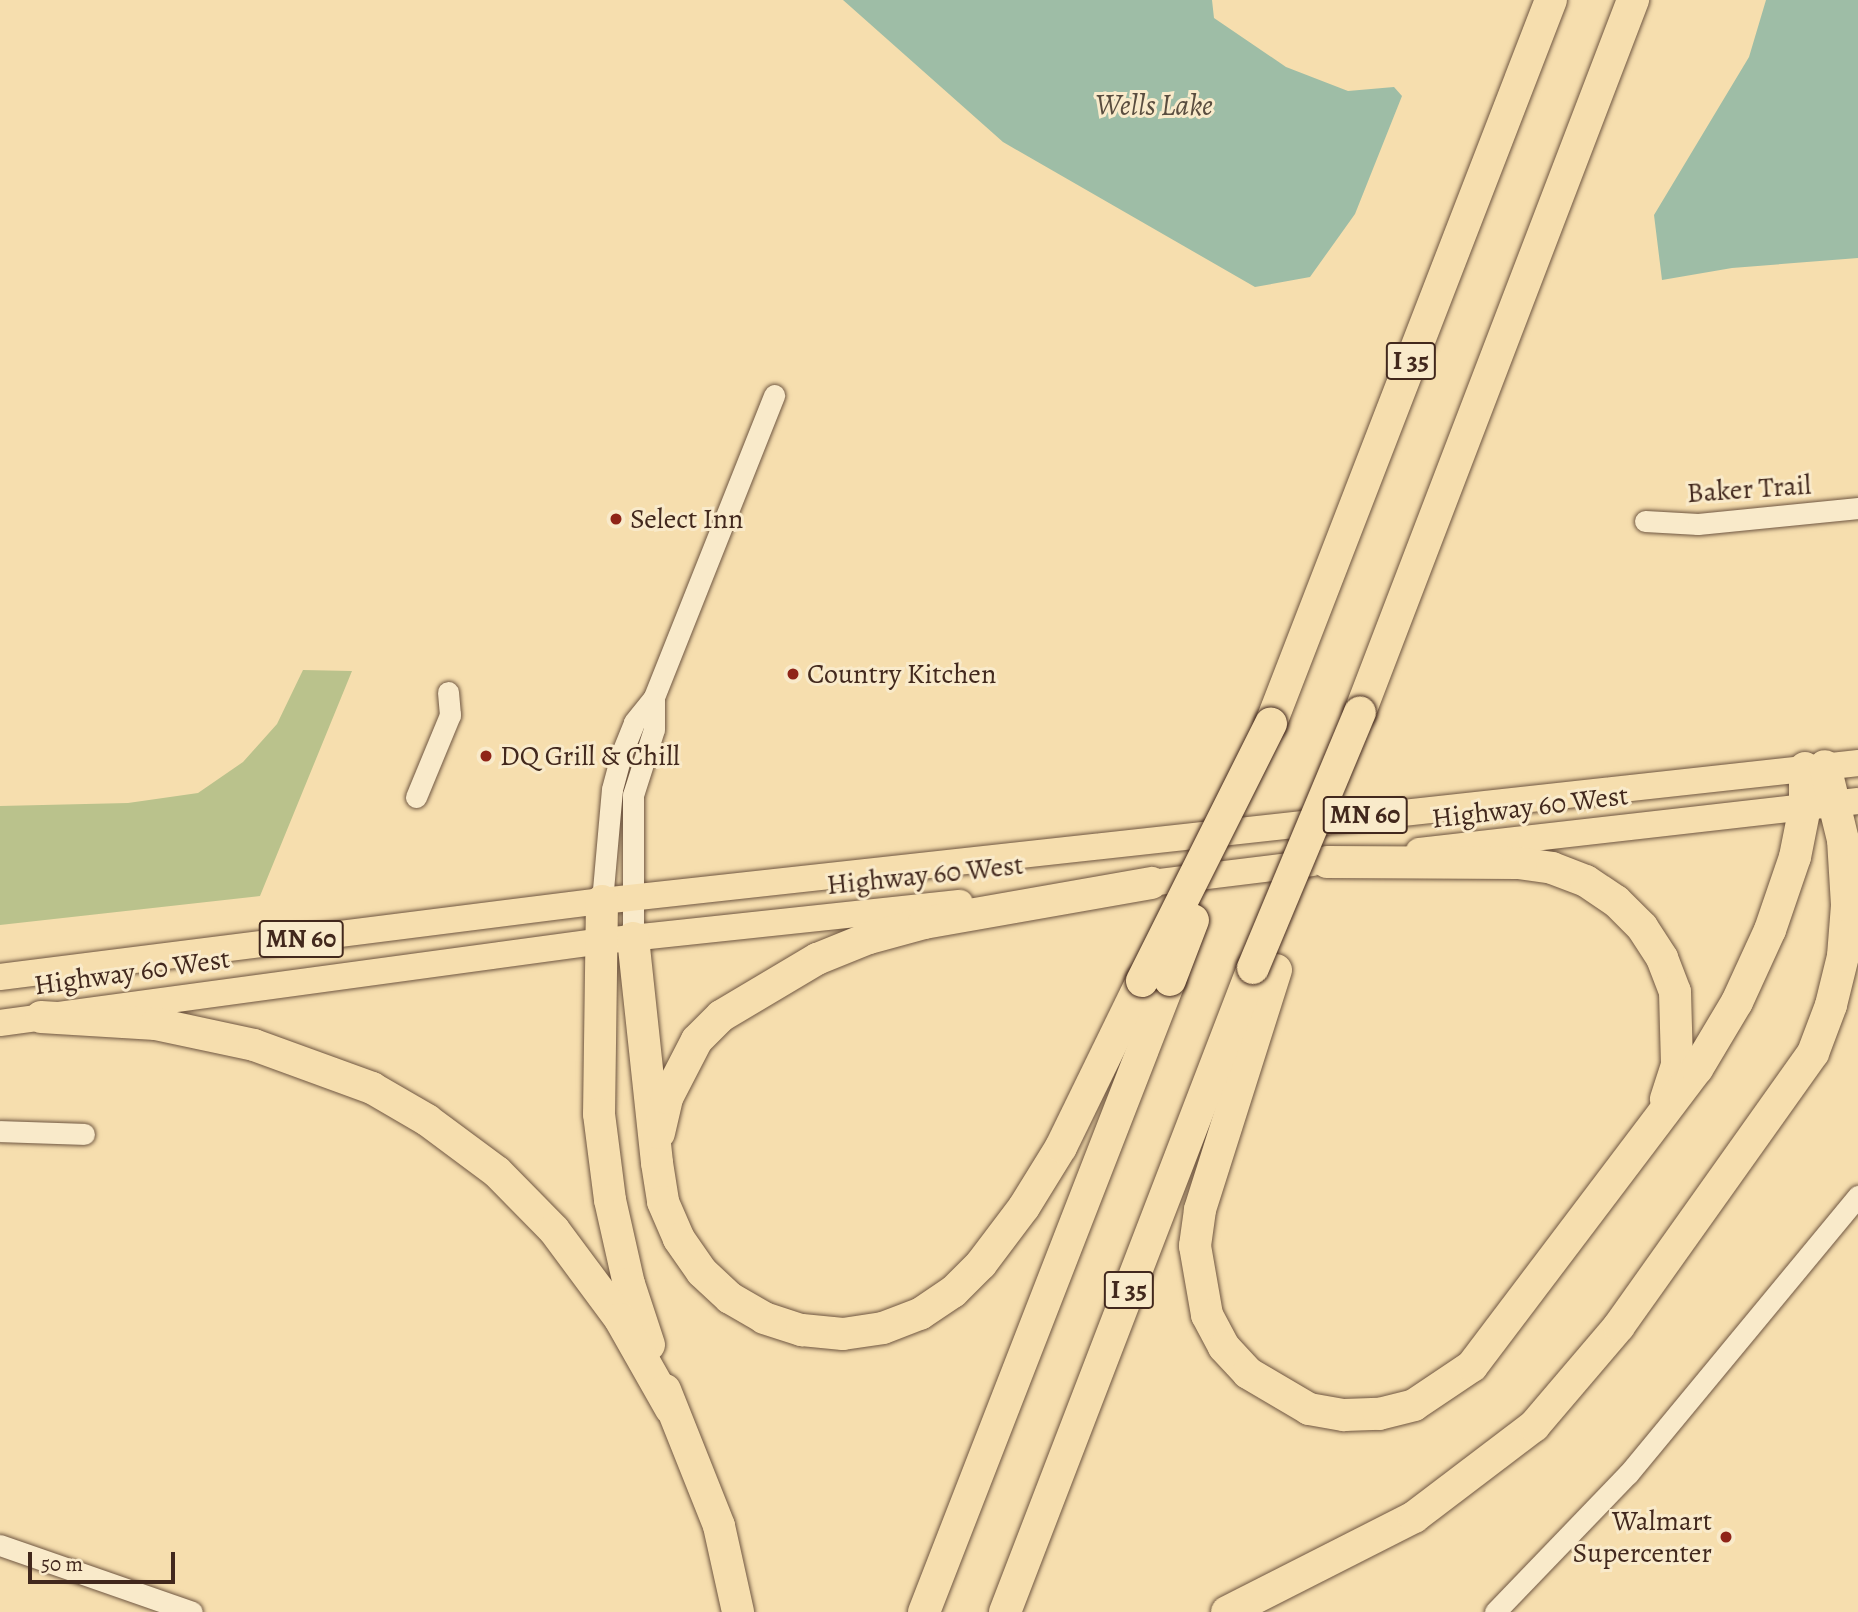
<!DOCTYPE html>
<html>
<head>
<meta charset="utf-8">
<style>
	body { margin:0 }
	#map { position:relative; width:1858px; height:1612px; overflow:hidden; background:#f6deae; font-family:Alegreya,serif }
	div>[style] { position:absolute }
	.green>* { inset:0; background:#bac28c }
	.water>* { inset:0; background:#9ebda6 }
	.roads { filter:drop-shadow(0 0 2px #6f5641) drop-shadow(0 0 2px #6f5641) }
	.minor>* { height:21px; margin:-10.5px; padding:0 10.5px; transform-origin:10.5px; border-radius:10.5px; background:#f9eaca }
	.major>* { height:26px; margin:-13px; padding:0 13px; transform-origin:13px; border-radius:13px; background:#f6deae }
	.highway>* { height:32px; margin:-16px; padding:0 16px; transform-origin:16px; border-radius:16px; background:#f6deae }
	.bridges { filter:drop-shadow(0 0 2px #42281d) drop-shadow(0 0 2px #42281d) }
	.highway-bridge>* { height:32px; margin:-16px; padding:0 16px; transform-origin:16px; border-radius:16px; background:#f6deae }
	.dots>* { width:19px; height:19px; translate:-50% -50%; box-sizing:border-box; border:4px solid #f9eaca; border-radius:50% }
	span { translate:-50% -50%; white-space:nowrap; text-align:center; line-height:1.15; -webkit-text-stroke:6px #f9eaca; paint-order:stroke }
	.shield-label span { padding:2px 5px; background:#f9eaca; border:2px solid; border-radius:5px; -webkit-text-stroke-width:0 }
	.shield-label { font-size:26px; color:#42281d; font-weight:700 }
	.street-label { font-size:28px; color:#42281d }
	.poi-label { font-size:28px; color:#42281d }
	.left { translate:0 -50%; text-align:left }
	.right { translate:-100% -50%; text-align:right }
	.water-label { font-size:30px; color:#594d3f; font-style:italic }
	.scale { position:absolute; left:28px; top:1552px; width:147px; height:32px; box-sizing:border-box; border:4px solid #42281d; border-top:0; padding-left:9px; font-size:21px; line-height:24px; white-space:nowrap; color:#42281d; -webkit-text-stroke:5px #f9eaca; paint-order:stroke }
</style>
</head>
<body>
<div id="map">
	<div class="green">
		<div style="clip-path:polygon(303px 670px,352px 671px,260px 896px,0 925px,0 806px,128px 803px,198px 793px,243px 762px,277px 724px)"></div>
	</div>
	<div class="water">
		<div style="clip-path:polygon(843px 0,1212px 0,1214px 18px,1286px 67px,1348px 91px,1394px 87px,1402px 96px,1355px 214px,1310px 277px,1255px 287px,1003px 142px)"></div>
		<div style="clip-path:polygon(1766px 0,1858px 0,1858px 258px,1732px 268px,1662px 280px,1654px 215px,1749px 57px)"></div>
	</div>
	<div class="roads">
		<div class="minor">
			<div style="left:1645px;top:521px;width:53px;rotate:3.2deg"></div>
			<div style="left:1698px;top:524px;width:161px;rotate:-5.7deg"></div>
			<div style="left:416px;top:797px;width:89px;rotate:-67.5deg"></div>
			<div style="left:450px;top:715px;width:23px;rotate:-95deg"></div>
			<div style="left:602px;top:901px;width:112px;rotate:-84.9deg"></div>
			<div style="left:612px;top:789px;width:35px;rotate:-75deg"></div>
			<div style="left:621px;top:755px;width:35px;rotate:-68deg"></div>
			<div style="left:634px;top:722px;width:32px;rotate:-51deg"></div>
			<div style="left:654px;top:697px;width:325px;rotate:-68.3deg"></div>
			<div style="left:633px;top:938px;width:143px;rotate:-90deg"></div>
			<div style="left:633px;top:795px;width:69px;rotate:-72.3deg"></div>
			<div style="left:654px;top:729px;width:32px;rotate:-90deg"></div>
			<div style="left:0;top:1131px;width:84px;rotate:2deg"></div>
			<div style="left:0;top:1545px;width:203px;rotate:19.2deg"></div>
			<div style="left:1495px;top:1612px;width:192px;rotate:-46.1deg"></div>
			<div style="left:1628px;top:1474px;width:361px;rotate:-50.4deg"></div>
		</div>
		<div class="major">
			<div style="left:1419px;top:851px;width:442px;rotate:-6.5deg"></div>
			<div style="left:1134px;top:885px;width:179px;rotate:-7deg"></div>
			<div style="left:0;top:977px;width:607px;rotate:-7.2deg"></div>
			<div style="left:602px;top:901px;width:1264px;rotate:-6.27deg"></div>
			<div style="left:0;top:1023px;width:609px;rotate:-7.74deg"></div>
			<div style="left:603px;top:941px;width:359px;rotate:-6.1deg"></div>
		</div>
		<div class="highway">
			<div style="left:1360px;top:712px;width:763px;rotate:-69.02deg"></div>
			<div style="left:1271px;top:723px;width:775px;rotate:-68.83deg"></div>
			<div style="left:1327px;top:862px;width:191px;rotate:0.3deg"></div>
			<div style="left:1518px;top:863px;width:34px;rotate:8deg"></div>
			<div style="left:1552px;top:868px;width:36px;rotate:21deg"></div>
			<div style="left:1586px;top:881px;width:36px;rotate:34deg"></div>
			<div style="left:1616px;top:901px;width:37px;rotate:45deg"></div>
			<div style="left:1642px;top:927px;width:37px;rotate:57deg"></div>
			<div style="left:1662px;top:958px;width:36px;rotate:69deg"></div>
			<div style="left:1675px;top:992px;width:73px;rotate:88.4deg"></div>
			<div style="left:1677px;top:1065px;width:36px;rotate:108deg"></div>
			<div style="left:602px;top:901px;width:213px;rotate:90.8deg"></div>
			<div style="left:599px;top:1114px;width:87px;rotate:82.7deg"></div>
			<div style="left:610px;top:1200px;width:86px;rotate:77.3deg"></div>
			<div style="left:629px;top:1284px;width:64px;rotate:71.8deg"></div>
			<div style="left:633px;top:938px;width:226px;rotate:83.9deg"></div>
			<div style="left:657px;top:1163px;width:39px;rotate:81deg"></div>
			<div style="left:663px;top:1202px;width:40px;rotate:66.6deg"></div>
			<div style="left:679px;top:1239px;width:40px;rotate:55.1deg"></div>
			<div style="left:702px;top:1272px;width:38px;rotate:43deg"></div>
			<div style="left:730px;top:1298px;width:39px;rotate:30deg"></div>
			<div style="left:764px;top:1318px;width:40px;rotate:18deg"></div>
			<div style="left:802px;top:1330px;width:41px;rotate:5.6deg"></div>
			<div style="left:843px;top:1334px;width:40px;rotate:-8.5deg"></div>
			<div style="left:883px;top:1328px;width:40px;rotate:-21deg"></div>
			<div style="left:920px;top:1314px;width:40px;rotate:-34deg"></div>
			<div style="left:953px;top:1292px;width:40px;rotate:-45deg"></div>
			<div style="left:981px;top:1264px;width:71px;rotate:-53deg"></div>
			<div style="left:1024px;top:1207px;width:70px;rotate:-58.3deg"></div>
			<div style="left:1061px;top:1147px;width:185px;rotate:-64deg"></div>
			<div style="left:1276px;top:970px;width:252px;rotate:107.6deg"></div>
			<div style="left:1200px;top:1210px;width:36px;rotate:98deg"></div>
			<div style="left:1195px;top:1246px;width:70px;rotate:80.1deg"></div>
			<div style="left:1207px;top:1315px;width:36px;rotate:62deg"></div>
			<div style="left:1224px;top:1347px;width:35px;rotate:47deg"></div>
			<div style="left:1248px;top:1373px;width:71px;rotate:30.5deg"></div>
			<div style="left:1309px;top:1409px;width:36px;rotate:10deg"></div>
			<div style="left:1344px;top:1415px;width:35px;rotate:-2deg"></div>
			<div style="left:1379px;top:1414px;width:36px;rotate:-14deg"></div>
			<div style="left:1414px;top:1405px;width:70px;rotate:-33.9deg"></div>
			<div style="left:1472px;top:1366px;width:373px;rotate:-52.9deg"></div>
			<div style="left:1697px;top:1069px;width:78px;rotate:-59.2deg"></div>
			<div style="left:1737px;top:1002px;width:79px;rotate:-65.4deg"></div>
			<div style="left:1770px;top:930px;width:77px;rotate:-71.1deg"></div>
			<div style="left:1795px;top:857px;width:51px;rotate:-78.7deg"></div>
			<div style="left:1805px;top:807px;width:39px;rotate:-90deg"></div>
			<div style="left:41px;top:1017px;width:115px;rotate:3.5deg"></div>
			<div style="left:156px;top:1024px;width:100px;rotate:12.1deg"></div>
			<div style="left:254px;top:1045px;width:126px;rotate:20deg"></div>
			<div style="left:372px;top:1088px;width:64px;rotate:30.2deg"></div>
			<div style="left:427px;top:1120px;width:87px;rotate:36.6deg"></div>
			<div style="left:497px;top:1172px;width:81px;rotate:45.5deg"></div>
			<div style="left:554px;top:1230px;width:111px;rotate:53.4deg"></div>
			<div style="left:620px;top:1319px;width:103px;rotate:60.5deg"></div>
			<div style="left:659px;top:1133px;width:36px;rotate:-77deg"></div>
			<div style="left:667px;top:1098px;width:65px;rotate:-62.7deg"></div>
			<div style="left:697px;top:1040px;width:34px;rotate:-45deg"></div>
			<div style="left:721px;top:1016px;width:112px;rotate:-30.7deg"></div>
			<div style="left:817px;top:959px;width:56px;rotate:-22deg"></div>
			<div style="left:869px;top:938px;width:57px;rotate:-15.3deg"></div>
			<div style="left:924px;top:923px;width:231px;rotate:-10deg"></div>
			<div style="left:665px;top:1390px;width:146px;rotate:68.3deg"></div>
			<div style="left:719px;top:1526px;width:88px;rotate:77.5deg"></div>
			<div style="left:924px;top:1612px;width:678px;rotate:-68.73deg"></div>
			<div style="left:1005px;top:1612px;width:690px;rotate:-68.94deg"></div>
			<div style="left:1227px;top:1612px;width:210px;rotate:-26.9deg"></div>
			<div style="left:1414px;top:1517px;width:151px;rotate:-37.2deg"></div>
			<div style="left:1534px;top:1426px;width:131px;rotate:-49.6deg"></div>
			<div style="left:1619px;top:1326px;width:335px;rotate:-54.6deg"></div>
			<div style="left:1813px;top:1053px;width:51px;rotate:-69.4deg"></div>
			<div style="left:1831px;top:1005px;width:50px;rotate:-76.2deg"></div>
			<div style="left:1843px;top:956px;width:51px;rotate:-85.5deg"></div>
			<div style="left:1847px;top:905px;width:65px;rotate:-93.5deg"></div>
			<div style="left:1843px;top:840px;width:76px;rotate:-103.7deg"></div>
		</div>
	</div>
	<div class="bridges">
		<div class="highway-bridge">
			<div style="left:1253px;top:968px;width:277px;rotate:-67.3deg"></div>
			<div style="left:1170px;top:980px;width:64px;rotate:-69deg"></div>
			<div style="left:1142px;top:981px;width:288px;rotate:-63.4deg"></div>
		</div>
	</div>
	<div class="dots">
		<div style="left:616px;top:519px;background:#8f2418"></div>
		<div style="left:793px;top:674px;background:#8f2418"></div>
		<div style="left:486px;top:756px;background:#8f2418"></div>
		<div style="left:1726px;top:1537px;background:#8f2418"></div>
	</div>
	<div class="shield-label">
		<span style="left:1411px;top:361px">I 35</span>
		<span style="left:1365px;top:815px">MN 60</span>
		<span style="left:301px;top:939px">MN 60</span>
		<span style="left:1129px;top:1290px">I 35</span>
	</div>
	<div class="street-label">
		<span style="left:1749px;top:489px;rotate:-4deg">Baker Trail</span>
		<span style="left:1530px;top:807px;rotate:-7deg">Highway 60 West</span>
		<span style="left:925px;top:875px;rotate:-6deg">Highway 60 West</span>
		<span style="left:132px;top:972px;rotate:-8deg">Highway 60 West</span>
	</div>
	<div class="poi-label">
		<span class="left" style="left:630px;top:519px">Select Inn</span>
		<span class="left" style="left:807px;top:674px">Country Kitchen</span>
		<span class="left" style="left:500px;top:756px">DQ Grill &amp; Chill</span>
		<span class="right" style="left:1712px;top:1537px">Walmart<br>Supercenter</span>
	</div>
	<div class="water-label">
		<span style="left:1154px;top:105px">Wells Lake</span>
	</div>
	<div class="scale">50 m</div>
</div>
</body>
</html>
